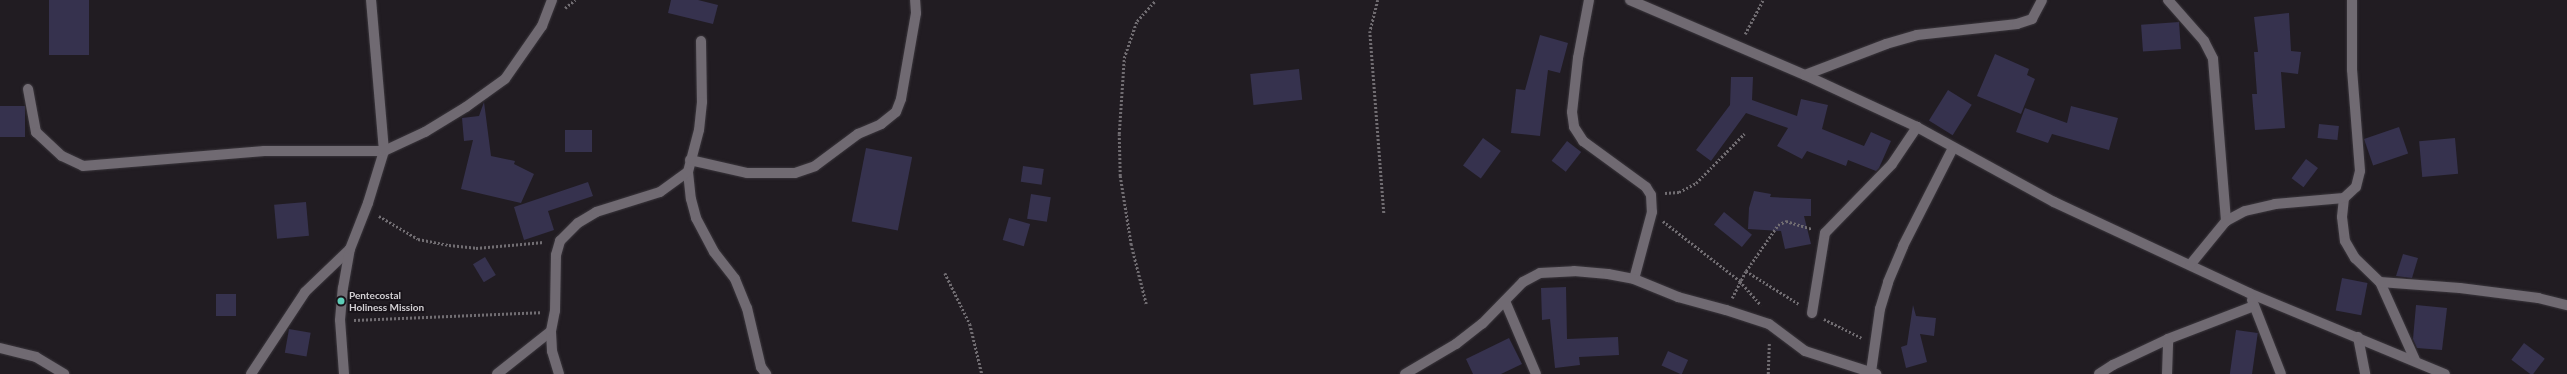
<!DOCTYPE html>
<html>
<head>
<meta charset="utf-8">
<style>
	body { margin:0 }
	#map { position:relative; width:2567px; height:374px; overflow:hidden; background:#211c22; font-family:Lato,sans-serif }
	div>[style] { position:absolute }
	.building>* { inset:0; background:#36324e; transform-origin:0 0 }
	.path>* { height:2.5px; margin-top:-1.25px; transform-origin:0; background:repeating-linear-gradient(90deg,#716d72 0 2px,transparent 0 4px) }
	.roads { filter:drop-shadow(0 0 1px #3a363c) drop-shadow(0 0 1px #3a363c) }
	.minor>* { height:10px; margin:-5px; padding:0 5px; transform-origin:5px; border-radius:5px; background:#706a72 }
	.dots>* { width:11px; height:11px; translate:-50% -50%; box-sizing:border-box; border:2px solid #181319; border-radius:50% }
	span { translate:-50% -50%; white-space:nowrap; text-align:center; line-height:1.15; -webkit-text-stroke:3.5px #181319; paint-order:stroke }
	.poi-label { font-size:10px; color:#d3d0d4; font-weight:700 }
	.left { translate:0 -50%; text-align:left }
</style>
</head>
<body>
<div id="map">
	<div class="building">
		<div style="left:49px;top:0;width:40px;height:55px"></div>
		<div style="clip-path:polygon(671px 0,698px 0,718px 5px,713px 24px,668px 13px)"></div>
		<div style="clip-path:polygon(2289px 13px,2291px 51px,2301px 52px,2298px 74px,2281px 72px,2285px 128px,2255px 130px,2252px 94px,2257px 94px,2254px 52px,2258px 52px,2254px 17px)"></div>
		<div style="left:2179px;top:22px;width:27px;height:38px;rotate:86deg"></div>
		<div style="clip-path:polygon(1540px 35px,1568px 43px,1560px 73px,1548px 70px,1540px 136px,1511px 133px,1516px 89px,1525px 90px)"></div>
		<div style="clip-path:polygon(1995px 54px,2029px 69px,2027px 75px,2035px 79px,2021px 114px,1977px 96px)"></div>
		<div style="left:1299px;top:69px;width:31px;height:49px;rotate:84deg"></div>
		<div style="clip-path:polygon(1731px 77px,1753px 77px,1752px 100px,1797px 116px,1801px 99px,1828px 105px,1822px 129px,1864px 146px,1871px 132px,1891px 141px,1879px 168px,1876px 171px,1848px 160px,1846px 166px,1807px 151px,1802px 159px,1777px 146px,1788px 128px,1746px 113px,1711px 161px,1696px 150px,1730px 105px)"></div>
		<div style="left:1948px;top:90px;width:28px;height:36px;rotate:32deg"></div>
		<div style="clip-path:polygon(484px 102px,491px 156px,515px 161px,514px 164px,534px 174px,521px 203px,461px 189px,473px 140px,464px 141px,462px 118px,479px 116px)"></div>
		<div style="left:0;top:106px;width:25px;height:31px"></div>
		<div style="clip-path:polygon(2071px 106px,2118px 118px,2109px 150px,2052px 134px,2048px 143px,2016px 132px,2025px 108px,2067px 123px)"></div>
		<div style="left:2319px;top:124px;width:20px;height:14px;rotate:6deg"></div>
		<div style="left:2399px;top:127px;width:28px;height:37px;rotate:71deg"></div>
		<div style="left:565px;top:130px;width:27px;height:22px"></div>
		<div style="left:1483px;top:138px;width:22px;height:34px;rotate:36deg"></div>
		<div style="left:2455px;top:138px;width:36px;height:36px;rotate:85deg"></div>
		<div style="left:1567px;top:141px;width:18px;height:25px;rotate:38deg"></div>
		<div style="left:866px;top:148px;width:47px;height:75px;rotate:11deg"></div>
		<div style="left:2306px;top:159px;width:15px;height:24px;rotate:37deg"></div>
		<div style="left:1023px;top:166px;width:21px;height:16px;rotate:8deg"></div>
		<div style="clip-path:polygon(588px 182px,593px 196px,548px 211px,554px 230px,524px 240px,514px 207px)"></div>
		<div style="clip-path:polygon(1754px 191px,1771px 194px,1770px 197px,1811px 199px,1811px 216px,1804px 216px,1811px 244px,1785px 249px,1781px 231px,1748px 229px,1749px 208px)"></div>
		<div style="left:1031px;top:194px;width:20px;height:25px;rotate:9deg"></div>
		<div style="left:306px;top:202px;width:34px;height:32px;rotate:85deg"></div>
		<div style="left:1724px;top:212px;width:36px;height:16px;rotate:39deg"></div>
		<div style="left:1009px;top:218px;width:22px;height:23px;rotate:16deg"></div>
		<div style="clip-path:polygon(2403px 254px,2418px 258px,2412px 278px,2396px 276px)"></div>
		<div style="left:485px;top:257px;width:21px;height:14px;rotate:59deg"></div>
		<div style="left:2342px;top:278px;width:26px;height:33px;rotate:11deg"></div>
		<div style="clip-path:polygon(1566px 287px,1567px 339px,1618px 337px,1619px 355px,1579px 357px,1580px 365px,1555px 368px,1550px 319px,1542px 320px,1541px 288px)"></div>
		<div style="left:216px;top:294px;width:20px;height:22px"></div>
		<div style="clip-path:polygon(1913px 305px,1916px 316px,1936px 318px,1934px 336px,1920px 334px,1927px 362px,1906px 368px,1901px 347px,1907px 345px)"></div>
		<div style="clip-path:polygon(2416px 305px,2447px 308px,2442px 350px,2417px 348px,2413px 339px)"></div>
		<div style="left:289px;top:329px;width:22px;height:24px;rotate:10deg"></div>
		<div style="left:2236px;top:330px;width:22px;height:45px;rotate:8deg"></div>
		<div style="clip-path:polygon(1509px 338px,1522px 364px,1501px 374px,1473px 374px,1466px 359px)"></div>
		<div style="left:2524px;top:343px;width:26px;height:21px;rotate:37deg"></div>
		<div style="left:1668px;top:351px;width:22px;height:16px;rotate:24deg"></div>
	</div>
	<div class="path">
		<div style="left:1378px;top:0;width:32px;rotate:104deg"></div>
		<div style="left:1370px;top:31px;width:183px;rotate:85.6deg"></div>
		<div style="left:565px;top:8px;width:13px;rotate:-39deg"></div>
		<div style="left:1745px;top:34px;width:38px;rotate:-62deg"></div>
		<div style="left:1665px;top:193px;width:14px;rotate:-4deg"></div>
		<div style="left:1679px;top:192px;width:19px;rotate:-28deg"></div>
		<div style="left:1696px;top:183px;width:69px;rotate:-45.6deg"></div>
		<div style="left:379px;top:216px;width:45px;rotate:30.5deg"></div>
		<div style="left:418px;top:239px;width:32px;rotate:11deg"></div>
		<div style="left:449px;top:245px;width:27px;rotate:6deg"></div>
		<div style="left:476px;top:248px;width:68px;rotate:-5deg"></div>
		<div style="left:1663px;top:221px;width:98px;rotate:37.9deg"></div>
		<div style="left:1740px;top:281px;width:32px;rotate:49deg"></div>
		<div style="left:1746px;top:271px;width:62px;rotate:31.9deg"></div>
		<div style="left:945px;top:273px;width:57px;rotate:63.9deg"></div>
		<div style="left:970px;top:324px;width:51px;rotate:76.5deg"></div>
		<div style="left:1732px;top:298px;width:30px;rotate:-63deg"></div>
		<div style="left:1746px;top:271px;width:56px;rotate:-55.2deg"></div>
		<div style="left:1778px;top:225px;width:9px;rotate:-27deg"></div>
		<div style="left:1786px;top:221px;width:27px;rotate:17deg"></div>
		<div style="left:1146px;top:304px;width:61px;rotate:-104.3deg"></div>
		<div style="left:1131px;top:245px;width:70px;rotate:-99.1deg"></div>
		<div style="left:1120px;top:176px;width:42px;rotate:-91.4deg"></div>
		<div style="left:1119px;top:134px;width:76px;rotate:-86.2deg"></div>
		<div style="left:1124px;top:58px;width:39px;rotate:-71deg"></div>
		<div style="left:1137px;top:21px;width:28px;rotate:-48deg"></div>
		<div style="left:1824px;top:319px;width:42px;rotate:26.6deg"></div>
		<div style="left:354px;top:320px;width:187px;rotate:-2.4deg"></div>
		<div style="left:1768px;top:374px;width:31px;rotate:-88deg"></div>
	</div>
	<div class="roads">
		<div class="minor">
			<div style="left:1589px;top:0;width:59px;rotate:100.7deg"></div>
			<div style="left:1578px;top:58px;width:54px;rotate:96.3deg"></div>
			<div style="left:1572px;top:112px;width:15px;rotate:82deg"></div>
			<div style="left:1574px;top:127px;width:17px;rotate:57deg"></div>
			<div style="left:1583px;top:141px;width:78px;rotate:36.1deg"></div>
			<div style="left:1646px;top:187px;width:9px;rotate:58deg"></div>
			<div style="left:1651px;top:195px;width:17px;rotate:87deg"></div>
			<div style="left:1652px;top:212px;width:69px;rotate:105deg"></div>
			<div style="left:1630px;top:0;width:190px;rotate:23.2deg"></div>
			<div style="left:1805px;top:75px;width:123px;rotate:24.9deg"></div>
			<div style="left:1917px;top:127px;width:156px;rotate:28.7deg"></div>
			<div style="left:2054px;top:202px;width:215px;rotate:25deg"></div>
			<div style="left:2249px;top:293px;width:212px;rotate:22.5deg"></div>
			<div style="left:2168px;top:0;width:55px;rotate:48.7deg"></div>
			<div style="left:2204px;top:41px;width:20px;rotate:63deg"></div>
			<div style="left:2213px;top:59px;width:163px;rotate:85.4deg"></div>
			<div style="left:701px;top:41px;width:61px;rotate:89.1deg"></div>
			<div style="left:702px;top:102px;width:28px;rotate:96deg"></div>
			<div style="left:699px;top:130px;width:43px;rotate:104.7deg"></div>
			<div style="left:688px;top:172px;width:27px;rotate:84deg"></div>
			<div style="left:691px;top:199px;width:20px;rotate:75deg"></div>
			<div style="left:696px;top:218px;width:38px;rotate:62deg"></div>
			<div style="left:714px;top:252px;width:34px;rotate:52deg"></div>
			<div style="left:735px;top:279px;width:31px;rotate:68deg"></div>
			<div style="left:747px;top:308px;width:61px;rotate:76.7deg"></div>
			<div style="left:761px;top:367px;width:9px;rotate:54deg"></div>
			<div style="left:1805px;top:75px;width:87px;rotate:-20.9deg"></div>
			<div style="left:1886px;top:44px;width:32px;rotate:-16deg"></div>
			<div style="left:1917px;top:35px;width:101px;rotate:-6.3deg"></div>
			<div style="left:2017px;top:24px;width:16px;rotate:-18deg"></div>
			<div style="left:2032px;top:19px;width:21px;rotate:-62deg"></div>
			<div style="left:28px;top:89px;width:44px;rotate:79.5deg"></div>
			<div style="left:36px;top:132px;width:35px;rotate:43deg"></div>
			<div style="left:62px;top:156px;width:23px;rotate:25deg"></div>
			<div style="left:83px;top:166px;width:182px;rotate:-4.7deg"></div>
			<div style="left:264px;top:151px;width:120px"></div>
			<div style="left:384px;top:151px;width:45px;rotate:-24.9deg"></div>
			<div style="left:425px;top:132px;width:48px;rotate:-31.4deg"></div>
			<div style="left:466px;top:107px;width:48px;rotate:-35.7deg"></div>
			<div style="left:505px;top:79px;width:65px;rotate:-55.1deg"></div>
			<div style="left:542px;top:26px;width:28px;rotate:-69deg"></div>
			<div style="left:690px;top:160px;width:58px;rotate:12.8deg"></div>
			<div style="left:747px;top:173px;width:48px"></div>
			<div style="left:795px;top:173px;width:21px;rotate:-19deg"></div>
			<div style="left:815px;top:166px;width:54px;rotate:-36.7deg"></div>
			<div style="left:858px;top:134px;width:25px;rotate:-23deg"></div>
			<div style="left:881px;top:124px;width:19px;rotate:-39deg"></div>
			<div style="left:896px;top:112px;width:14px;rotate:-69deg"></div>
			<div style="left:901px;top:99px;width:87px;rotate:-80.1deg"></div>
			<div style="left:916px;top:13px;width:13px;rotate:-94deg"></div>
			<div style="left:2344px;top:198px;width:19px;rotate:96deg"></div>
			<div style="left:2342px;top:217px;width:24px;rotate:83deg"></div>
			<div style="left:2345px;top:241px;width:20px;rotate:60deg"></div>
			<div style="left:2355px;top:258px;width:35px;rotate:44deg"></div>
			<div style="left:2380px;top:282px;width:85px;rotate:65.8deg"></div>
			<div style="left:2190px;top:265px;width:57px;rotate:-50.7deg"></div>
			<div style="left:2226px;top:221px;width:21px;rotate:-28deg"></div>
			<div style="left:2245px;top:211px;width:31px;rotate:-13deg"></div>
			<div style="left:2275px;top:204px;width:69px;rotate:-5deg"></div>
			<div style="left:2344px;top:198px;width:16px;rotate:-43deg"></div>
			<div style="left:2356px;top:187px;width:16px;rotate:-76deg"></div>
			<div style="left:2360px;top:171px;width:101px;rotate:-94.5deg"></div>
			<div style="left:2352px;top:70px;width:70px;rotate:-90deg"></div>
			<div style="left:2380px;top:282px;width:80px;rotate:4.3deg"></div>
			<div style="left:2460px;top:288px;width:79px;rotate:7.3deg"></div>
			<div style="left:2538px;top:298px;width:30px;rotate:14deg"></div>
			<div style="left:2252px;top:300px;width:79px;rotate:68.6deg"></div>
			<div style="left:1505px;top:301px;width:79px;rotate:67deg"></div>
			<div style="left:1812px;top:313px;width:81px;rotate:-80.8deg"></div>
			<div style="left:1825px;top:233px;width:96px;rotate:-45.8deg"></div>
			<div style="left:1892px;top:164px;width:45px;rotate:-56deg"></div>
			<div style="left:2358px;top:337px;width:38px;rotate:79deg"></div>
			<div style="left:0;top:348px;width:37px;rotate:14deg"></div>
			<div style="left:36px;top:357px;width:33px;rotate:31deg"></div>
			<div style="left:1871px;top:372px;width:64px;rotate:-81.9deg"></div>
			<div style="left:1880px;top:309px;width:28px;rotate:-73deg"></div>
			<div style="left:1888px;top:282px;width:39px;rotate:-67deg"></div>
			<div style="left:1903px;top:246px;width:110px;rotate:-63deg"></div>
			<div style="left:251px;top:374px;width:98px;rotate:-56.6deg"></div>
			<div style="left:305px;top:292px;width:62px;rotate:-43.7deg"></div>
			<div style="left:344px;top:374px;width:54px;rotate:-94.2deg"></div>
			<div style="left:340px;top:320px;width:32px;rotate:-85deg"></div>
			<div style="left:343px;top:288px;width:40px;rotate:-80deg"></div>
			<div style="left:350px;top:249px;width:49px;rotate:-68.6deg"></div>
			<div style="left:368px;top:203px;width:54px;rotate:-72.9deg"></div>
			<div style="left:384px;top:151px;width:152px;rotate:-94.9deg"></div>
			<div style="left:497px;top:374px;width:69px;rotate:-38.5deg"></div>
			<div style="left:559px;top:374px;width:24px;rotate:-107deg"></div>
			<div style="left:552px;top:351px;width:20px;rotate:-93deg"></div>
			<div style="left:551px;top:331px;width:20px;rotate:-79deg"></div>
			<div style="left:555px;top:311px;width:56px;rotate:-89deg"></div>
			<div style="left:556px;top:255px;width:15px;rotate:-74deg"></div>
			<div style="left:560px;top:241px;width:25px;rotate:-45deg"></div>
			<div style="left:578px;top:223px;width:21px;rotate:-31deg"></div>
			<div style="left:596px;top:212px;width:67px;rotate:-17.4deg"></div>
			<div style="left:660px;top:192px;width:34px;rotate:-36deg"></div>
			<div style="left:1405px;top:374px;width:59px;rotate:-30.5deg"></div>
			<div style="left:1456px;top:344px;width:33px;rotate:-38deg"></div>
			<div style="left:1482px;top:324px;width:59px;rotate:-45.7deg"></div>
			<div style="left:1523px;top:282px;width:19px;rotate:-28deg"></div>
			<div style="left:1540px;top:273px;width:34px;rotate:-3deg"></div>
			<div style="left:1574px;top:271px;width:34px;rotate:5deg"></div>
			<div style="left:1608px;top:274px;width:26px;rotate:11deg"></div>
			<div style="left:1634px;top:279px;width:48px;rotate:22.2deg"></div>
			<div style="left:1678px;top:297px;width:50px;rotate:15.2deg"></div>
			<div style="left:1726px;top:310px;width:45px;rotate:18deg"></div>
			<div style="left:1769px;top:324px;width:45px;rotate:36.9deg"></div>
			<div style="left:1805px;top:351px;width:75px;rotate:17.9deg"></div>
			<div style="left:2099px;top:374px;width:17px;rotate:-33deg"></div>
			<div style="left:2113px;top:365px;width:61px;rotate:-25.3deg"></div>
			<div style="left:2168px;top:339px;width:92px;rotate:-21deg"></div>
			<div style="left:2167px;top:374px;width:35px;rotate:-88deg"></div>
		</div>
	</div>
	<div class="dots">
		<div style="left:341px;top:301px;background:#5eceb8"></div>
	</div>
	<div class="poi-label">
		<span class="left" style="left:349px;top:301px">Pentecostal<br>Holiness Mission</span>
	</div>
</div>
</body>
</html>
